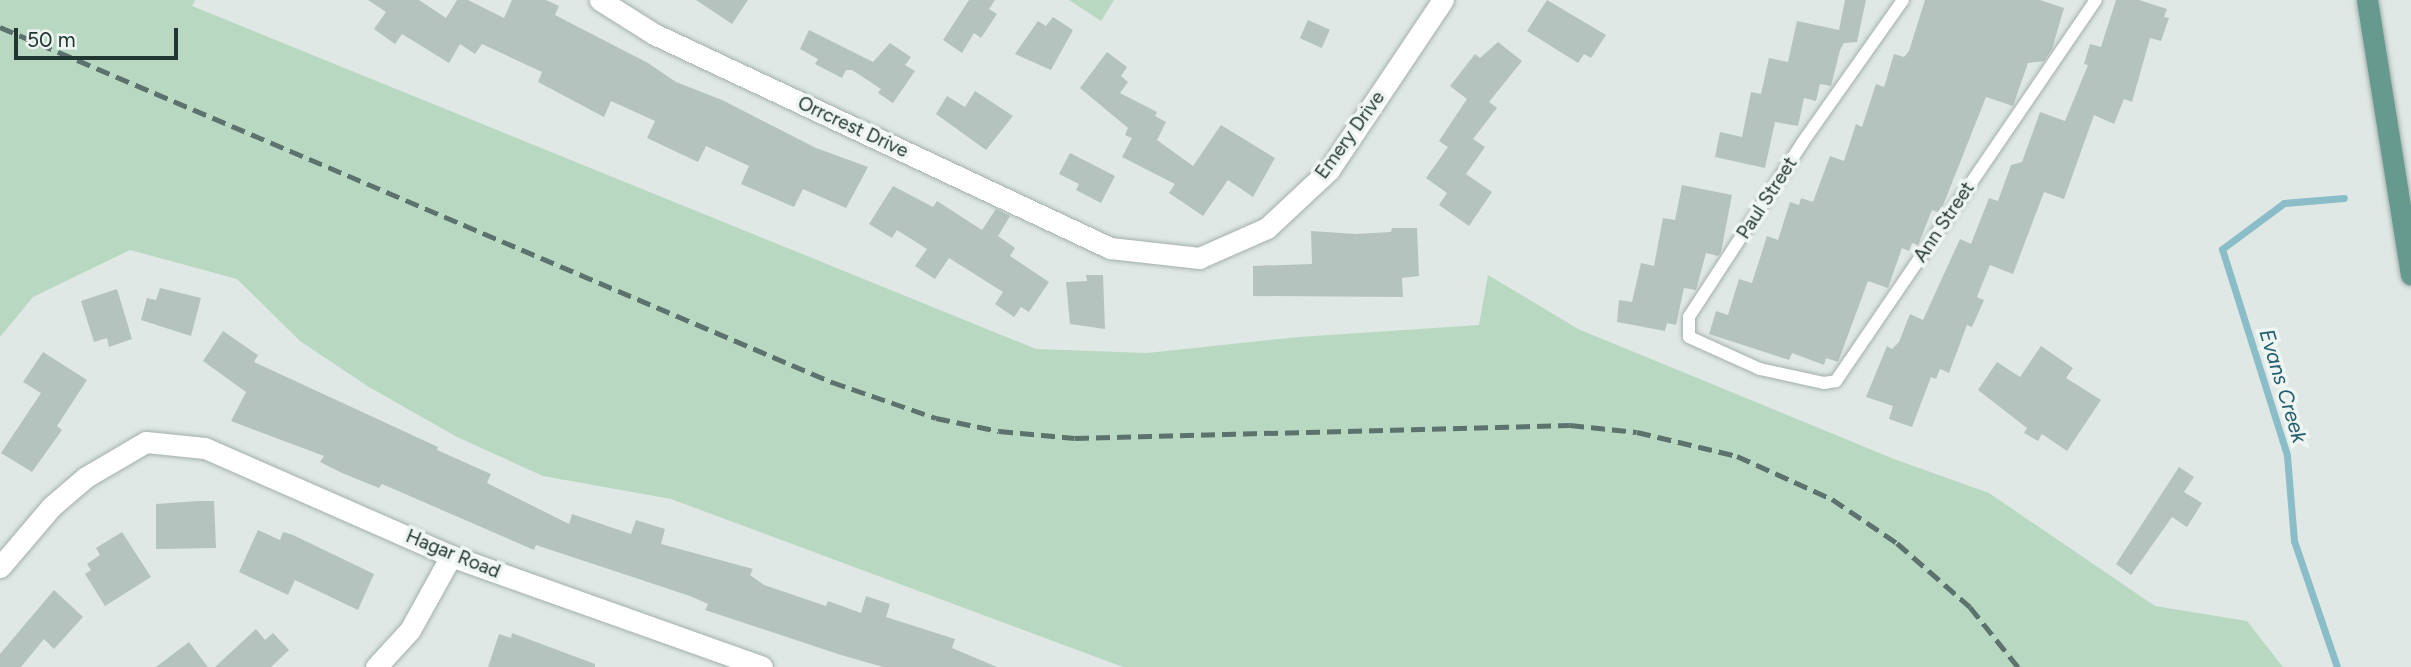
<!DOCTYPE html>
<html>
<head>
<meta charset="utf-8">
<style>
	body { margin:0 }
	#map { position:relative; width:2411px; height:667px; overflow:hidden; background:#dfe8e4; font-family:Figtree,sans-serif }
	div>[style] { position:absolute }
	.green>* { inset:0; background:#b9d8c2 }
	.stream>* { height:7px; margin:-3.5px; padding:0 3.5px; transform-origin:3.5px; border-radius:3.5px; background:#8bbdc9 }
	.building>* { inset:0; background:#b4c3bd; transform-origin:0 0 }
	.roads { filter:drop-shadow(0 0 2px #a3afab) drop-shadow(0 0 2px #a3afab) }
	.service>* { height:12px; margin:-6px; padding:0 6px; transform-origin:6px; border-radius:6px; background:#fff }
	.minor>* { height:21px; margin:-10.5px; padding:0 10.5px; transform-origin:10.5px; border-radius:10.5px; background:#fff }
	.primary>* { height:21px; margin:-10.5px; padding:0 10.5px; transform-origin:10.5px; border-radius:10.5px; background:#679a8e }
	.rail>* { height:5px; margin-top:-2.5px; transform-origin:0; background:repeating-linear-gradient(90deg,#5c726d 0 14px,transparent 0 21px) }
	span { translate:-50% -50%; white-space:nowrap; text-align:center; line-height:1.15; -webkit-text-stroke:7px #eef5f2; paint-order:stroke }
	.street-label { font-size:19px; color:#223631 }
	.water-label { font-size:21px; color:#225d6c; font-style:italic }
	.scale { position:absolute; left:14px; top:28px; width:164px; height:32px; box-sizing:border-box; border:4px solid #223631; border-top:0; padding-left:9px; font-size:21px; line-height:24px; white-space:nowrap; color:#223631; -webkit-text-stroke:5px #eef5f2; paint-order:stroke }
</style>
</head>
<body>
<div id="map">
	<div class="green">
		<div style="clip-path:polygon(0 0,195px 0,192px 6px,1036px 349px,1147px 353px,1299px 337px,1479px 325px,1488px 275px,1578px 329px,1894px 459px,1989px 493px,2155px 606px,2247px 621px,2283px 667px,1123px 667px,671px 499px,543px 476px,457px 437px,369px 387px,300px 341px,237px 279px,130px 250px,33px 297px,0 337px)"></div>
		<div style="clip-path:polygon(1069px 0,1114px 0,1101px 21px)"></div>
	</div>
	<div class="stream">
		<div style="left:2337px;top:667px;width:133px;rotate:-108.8deg"></div>
		<div style="left:2294px;top:541px;width:86px;rotate:-94.7deg"></div>
		<div style="left:2287px;top:455px;width:216px;rotate:-107.5deg"></div>
		<div style="left:2222px;top:249px;width:77px;rotate:-36.6deg"></div>
		<div style="left:2284px;top:203px;width:60px;rotate:-4.8deg"></div>
	</div>
	<div class="building">
		<div style="clip-path:polygon(368px 0,419px 0,446px 18px,457px 0,468px 0,504px 18px,512px 0,546px 0,559px 6px,555px 15px,648px 63px,676px 82px,722px 100px,816px 148px,868px 167px,846px 208px,803px 189px,794px 207px,741px 184px,749px 166px,706px 146px,698px 162px,647px 138px,655px 121px,611px 101px,604px 117px,538px 82px,542px 72px,482px 44px,475px 54px,460px 44px,449px 63px,402px 34px,395px 44px,374px 29px,386px 12px)"></div>
		<div style="clip-path:polygon(696px 0,748px 0,732px 24px)"></div>
		<div style="clip-path:polygon(969px 0,995px 0,989px 9px,997px 14px,981px 38px,974px 33px,962px 53px,943px 40px)"></div>
		<div style="clip-path:polygon(1547px 0,1606px 35px,1591px 58px,1584px 54px,1578px 63px,1527px 31px)"></div>
		<div style="clip-path:polygon(1845px 0,1866px 0,1857px 42px,1844px 43px,1840px 50px,1831px 86px,1820px 84px,1816px 101px,1804px 98px,1798px 126px,1775px 122px,1765px 168px,1715px 157px,1720px 132px,1742px 137px,1751px 92px,1761px 94px,1769px 58px,1788px 62px,1797px 21px,1839px 30px)"></div>
		<div style="clip-path:polygon(1925px 0,2040px 0,2064px 8px,2052px 49px,2044px 61px,2028px 63px,2013px 106px,1986px 97px,1940px 213px,1932px 210px,1918px 245px,1912px 243px,1909px 251px,1902px 248px,1888px 288px,1868px 281px,1838px 362px,1826px 358px,1824px 365px,1792px 353px,1789px 360px,1709px 334px,1716px 311px,1728px 315px,1739px 279px,1752px 283px,1767px 236px,1778px 240px,1790px 202px,1799px 205px,1801px 198px,1813px 202px,1830px 156px,1844px 161px,1856px 124px,1862px 127px,1876px 84px,1884px 87px,1894px 54px,1904px 57px,1909px 51px)"></div>
		<div style="clip-path:polygon(2116px 0,2139px 0,2167px 9px,2164px 17px,2169px 18px,2161px 41px,2150px 38px,2132px 102px,2124px 99px,2114px 124px,2094px 115px,2064px 199px,2044px 192px,2013px 274px,1990px 265px,1977px 297px,1984px 300px,1972px 327px,1967px 325px,1949px 373px,1940px 369px,1936px 379px,1931px 377px,1912px 427px,1889px 419px,1893px 406px,1866px 397px,1887px 346px,1892px 349px,1899px 342px,1910px 314px,1923px 320px,1960px 239px,1971px 244px,1989px 198px,1998px 201px,2011px 165px,2022px 162px,2040px 112px,2065px 121px,2088px 65px,2084px 64px,2090px 44px,2101px 47px)"></div>
		<div style="clip-path:polygon(1053px 17px,1073px 30px,1051px 70px,1015px 54px,1038px 21px,1046px 26px)"></div>
		<div style="left:1308px;top:20px;width:24px;height:20px;rotate:24deg"></div>
		<div style="clip-path:polygon(809px 30px,873px 62px,890px 43px,911px 57px,905px 65px,915px 71px,893px 103px,878px 93px,881px 89px,852px 70px,846px 70px,842px 78px,815px 64px,818px 59px,800px 49px)"></div>
		<div style="clip-path:polygon(1498px 42px,1522px 61px,1489px 102px,1497px 108px,1473px 139px,1485px 147px,1466px 174px,1492px 192px,1469px 226px,1439px 205px,1447px 193px,1426px 178px,1448px 147px,1439px 141px,1467px 99px,1450px 86px,1475px 54px,1480px 58px)"></div>
		<div style="clip-path:polygon(1107px 52px,1127px 67px,1121px 76px,1128px 82px,1120px 93px,1157px 112px,1155px 116px,1166px 122px,1157px 140px,1193px 166px,1221px 125px,1275px 158px,1253px 197px,1228px 180px,1203px 216px,1169px 193px,1175px 184px,1122px 157px,1132px 138px,1125px 135px,1128px 128px,1080px 88px)"></div>
		<div style="clip-path:polygon(975px 91px,1013px 116px,986px 150px,936px 114px,947px 96px,965px 107px)"></div>
		<div style="clip-path:polygon(1070px 153px,1115px 176px,1101px 203px,1076px 190px,1079px 184px,1059px 174px)"></div>
		<div style="clip-path:polygon(1682px 185px,1732px 195px,1721px 252px,1718px 256px,1706px 253px,1696px 290px,1684px 288px,1676px 325px,1667px 323px,1665px 331px,1617px 322px,1619px 300px,1632px 302px,1641px 263px,1654px 266px,1663px 218px,1675px 220px)"></div>
		<div style="clip-path:polygon(893px 186px,933px 207px,937px 201px,982px 230px,996px 209px,1010px 216px,998px 236px,1015px 248px,1010px 256px,1049px 282px,1029px 312px,1021px 307px,1014px 317px,995px 304px,1003px 292px,949px 258px,935px 279px,915px 266px,927px 249px,897px 230px,892px 238px,869px 224px)"></div>
		<div style="clip-path:polygon(1392px 228px,1417px 228px,1419px 276px,1402px 278px,1403px 297px,1253px 296px,1253px 266px,1312px 264px,1311px 231px,1356px 234px,1391px 232px)"></div>
		<div style="clip-path:polygon(1086px 275px,1103px 275px,1105px 329px,1070px 324px,1066px 282px,1087px 281px)"></div>
		<div style="clip-path:polygon(160px 288px,201px 298px,191px 336px,141px 320px,147px 298px,156px 300px)"></div>
		<div style="clip-path:polygon(117px 289px,132px 339px,109px 347px,107px 338px,94px 342px,81px 301px)"></div>
		<div style="clip-path:polygon(223px 331px,258px 355px,254px 362px,438px 447px,437px 450px,491px 474px,487px 483px,569px 524px,572px 514px,631px 534px,636px 520px,665px 529px,661px 544px,753px 569px,750px 575px,764px 585px,826px 606px,828px 601px,861px 613px,866px 596px,890px 604px,886px 617px,955px 639px,952px 648px,997px 667px,883px 667px,841px 655px,705px 610px,708px 604px,690px 596px,536px 545px,534px 550px,382px 484px,379px 488px,342px 473px,320px 462px,324px 456px,231px 421px,246px 392px,203px 361px)"></div>
		<div style="clip-path:polygon(2041px 346px,2073px 368px,2066px 378px,2101px 400px,2067px 451px,2042px 434px,2038px 441px,2024px 433px,2027px 428px,1978px 390px,1997px 362px,2020px 377px)"></div>
		<div style="clip-path:polygon(43px 352px,87px 380px,57px 426px,62px 430px,32px 472px,1px 453px,41px 393px,23px 382px)"></div>
		<div style="clip-path:polygon(2179px 467px,2194px 477px,2184px 492px,2202px 503px,2187px 527px,2172px 517px,2131px 575px,2116px 564px)"></div>
		<div style="clip-path:polygon(198px 501px,214px 501px,216px 548px,156px 549px,156px 504px)"></div>
		<div style="clip-path:polygon(258px 530px,280px 540px,283px 532px,293px 535px,374px 574px,358px 610px,295px 580px,288px 595px,239px 572px)"></div>
		<div style="clip-path:polygon(122px 532px,151px 577px,105px 606px,85px 574px,91px 570px,87px 564px,100px 555px,96px 548px)"></div>
		<div style="clip-path:polygon(54px 590px,83px 617px,54px 649px,44px 639px,21px 667px,0 667px,0 654px)"></div>
		<div style="clip-path:polygon(256px 629px,265px 640px,273px 633px,289px 650px,271px 667px,215px 667px)"></div>
		<div style="clip-path:polygon(512px 633px,595px 664px,595px 667px,488px 667px,499px 634px,511px 638px)"></div>
		<div style="clip-path:polygon(189px 642px,208px 667px,156px 667px)"></div>
	</div>
	<div class="roads">
		<div class="service">
			<div style="left:1903px;top:0;width:174px;rotate:125.2deg"></div>
			<div style="left:1803px;top:142px;width:209px;rotate:123.1deg"></div>
			<div style="left:1689px;top:317px;width:20px;rotate:90deg"></div>
			<div style="left:1689px;top:337px;width:78px;rotate:24.3deg"></div>
			<div style="left:1760px;top:369px;width:66px;rotate:12.3deg"></div>
			<div style="left:1824px;top:383px;width:12px;rotate:-9deg"></div>
			<div style="left:1836px;top:381px;width:461px;rotate:-55.7deg"></div>
		</div>
		<div class="minor">
			<div style="left:600px;top:0;width:64px;rotate:32.2deg"></div>
			<div style="left:654px;top:34px;width:504px;rotate:25.14deg"></div>
			<div style="left:1110px;top:248px;width:90px;rotate:6.4deg"></div>
			<div style="left:1199px;top:258px;width:74px;rotate:-23.8deg"></div>
			<div style="left:1267px;top:228px;width:85px;rotate:-43.1deg"></div>
			<div style="left:1329px;top:170px;width:205px;rotate:-56.2deg"></div>
			<div style="left:0;top:567px;width:79px;rotate:-49.6deg"></div>
			<div style="left:51px;top:507px;width:46px;rotate:-40.6deg"></div>
			<div style="left:86px;top:477px;width:69px;rotate:-30.3deg"></div>
			<div style="left:146px;top:442px;width:59px;rotate:5.8deg"></div>
			<div style="left:205px;top:448px;width:269px;rotate:23.7deg"></div>
			<div style="left:451px;top:556px;width:330px;rotate:19.6deg"></div>
			<div style="left:376px;top:667px;width:50px;rotate:-47.4deg"></div>
			<div style="left:410px;top:630px;width:85px;rotate:-61deg"></div>
		</div>
		<div class="primary">
			<div style="left:2367px;top:0;width:278px;rotate:80.9deg"></div>
		</div>
	</div>
	<div class="rail">
		<div style="left:0;top:27px;width:905px;rotate:23.11deg"></div>
		<div style="left:832px;top:382px;width:110px;rotate:19.1deg"></div>
		<div style="left:936px;top:418px;width:64px;rotate:11.7deg"></div>
		<div style="left:999px;top:431px;width:76px;rotate:5.3deg"></div>
		<div style="left:1075px;top:438px;width:495px;rotate:-1.5deg"></div>
		<div style="left:1570px;top:425px;width:67px;rotate:6deg"></div>
		<div style="left:1637px;top:432px;width:103px;rotate:13.5deg"></div>
		<div style="left:1737px;top:456px;width:104px;rotate:24.4deg"></div>
		<div style="left:1832px;top:499px;width:78px;rotate:34.1deg"></div>
		<div style="left:1897px;top:543px;width:97px;rotate:41.2deg"></div>
		<div style="left:1970px;top:607px;width:77px;rotate:51.3deg"></div>
	</div>
	<div class="street-label">
		<span style="left:853px;top:127px;rotate:25deg">Orrcrest Drive</span>
		<span style="left:1350px;top:135px;rotate:-54deg">Emery Drive</span>
		<span style="left:1767px;top:198px;rotate:-57deg">Paul Street</span>
		<span style="left:1944px;top:222px;rotate:-56deg">Ann Street</span>
		<span style="left:453px;top:554px;rotate:22deg">Hagar Road</span>
	</div>
	<div class="water-label">
		<span style="left:2283px;top:386px;rotate:73deg">Evans Creek</span>
	</div>
	<div class="scale">50 m</div>
</div>
</body>
</html>
